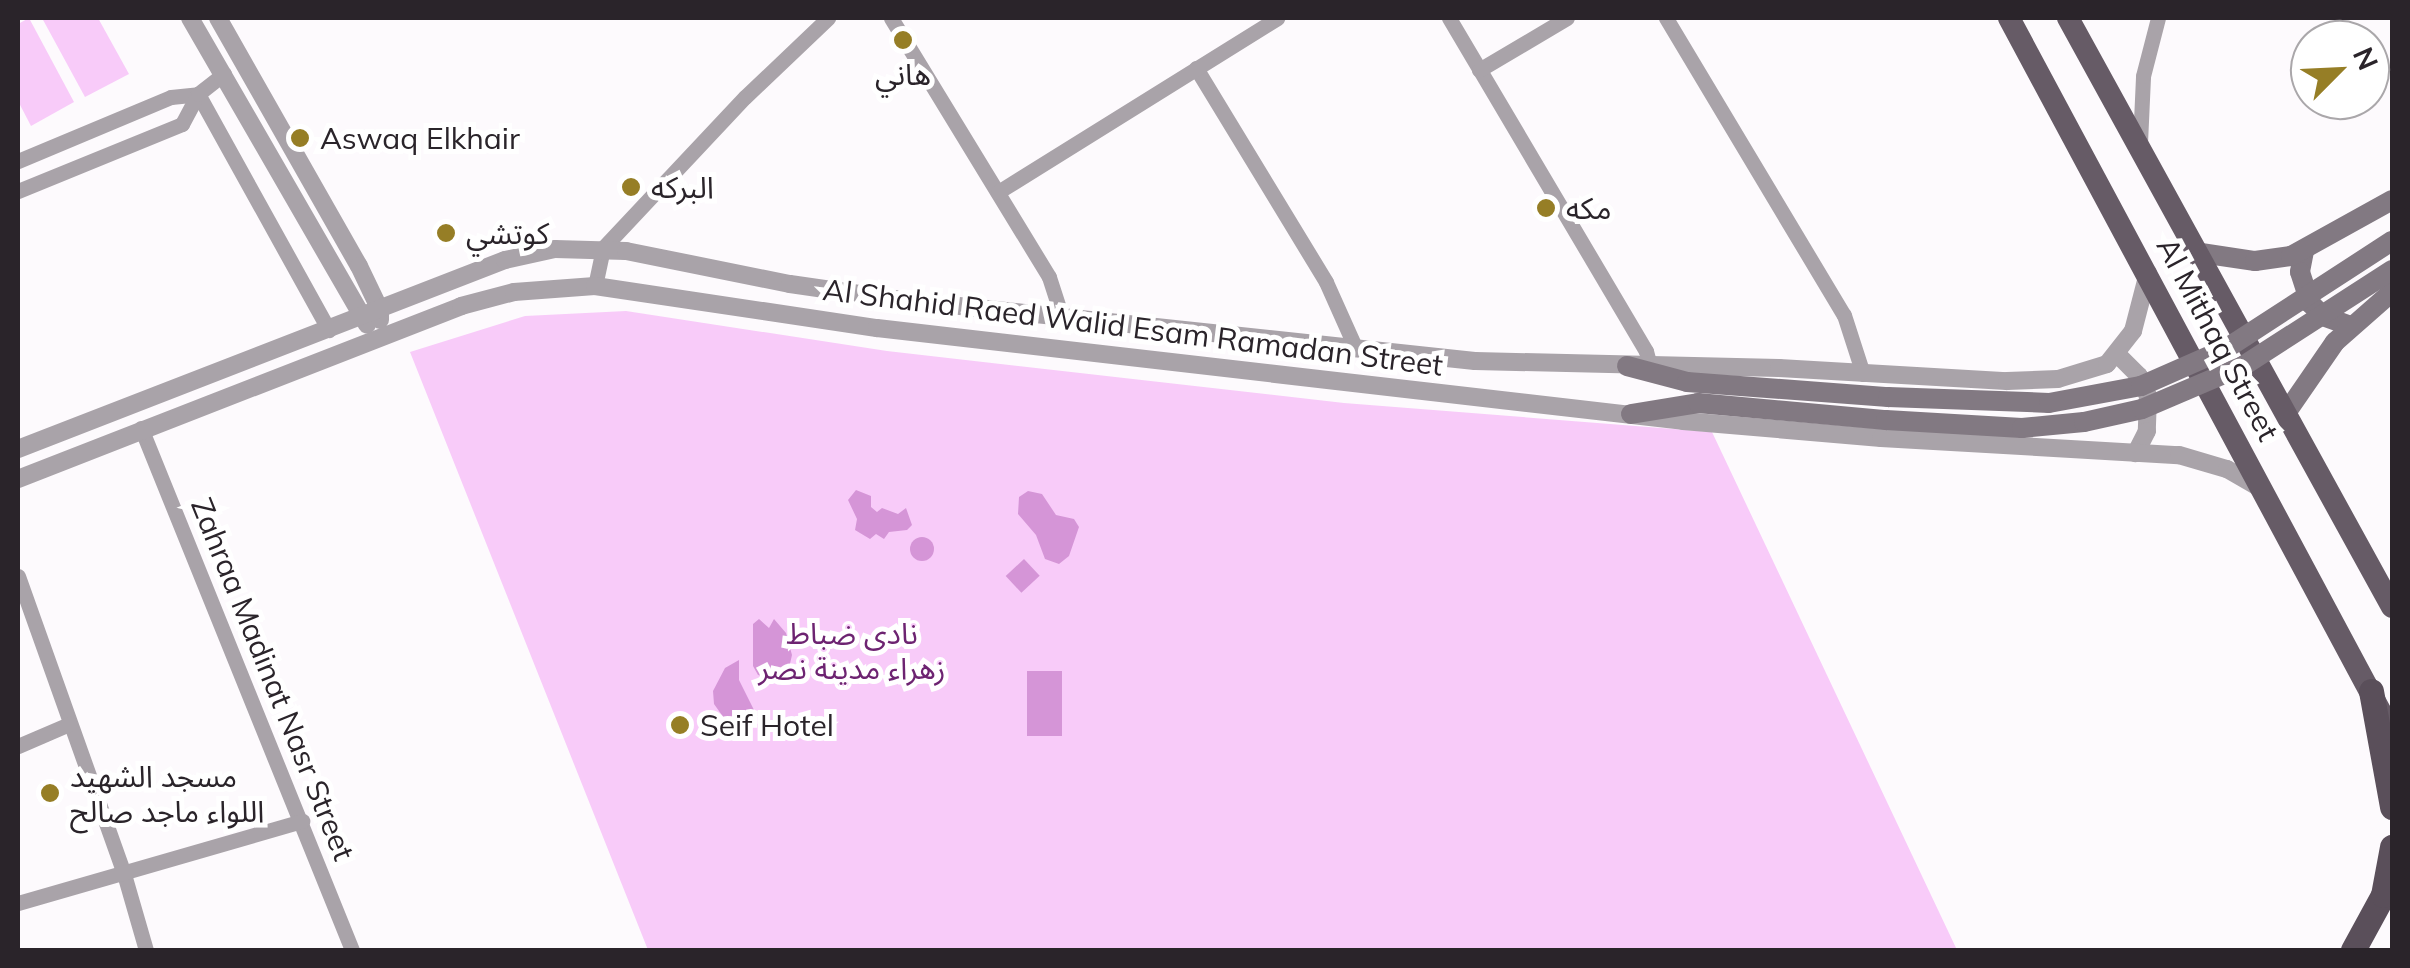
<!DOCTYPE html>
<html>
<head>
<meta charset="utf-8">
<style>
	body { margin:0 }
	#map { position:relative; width:2410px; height:968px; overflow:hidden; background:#fdfafd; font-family:Mulish,"Noto Sans Arabic",sans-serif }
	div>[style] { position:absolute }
	.green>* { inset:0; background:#f8cbf9 }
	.water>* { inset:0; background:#d595d7; transform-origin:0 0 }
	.round { border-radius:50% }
	.minor>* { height:15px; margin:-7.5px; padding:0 7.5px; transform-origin:7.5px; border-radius:7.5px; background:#a9a3a9 }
	.tertiary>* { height:18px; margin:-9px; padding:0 9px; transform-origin:9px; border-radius:9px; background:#a9a3a9 }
	.secondary>* { height:20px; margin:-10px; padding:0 10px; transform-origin:10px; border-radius:10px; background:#827982 }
	.primary>* { height:22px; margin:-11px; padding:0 11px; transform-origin:11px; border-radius:11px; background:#665b66 }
	.trunk>* { height:25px; margin:-12.5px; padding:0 12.5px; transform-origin:12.5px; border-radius:12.5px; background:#5a4f5a }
	.secondary-bridge>* { height:20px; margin:-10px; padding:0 10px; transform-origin:10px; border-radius:10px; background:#827982 }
	.dots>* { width:28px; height:28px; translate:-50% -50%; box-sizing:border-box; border:5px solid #fff; border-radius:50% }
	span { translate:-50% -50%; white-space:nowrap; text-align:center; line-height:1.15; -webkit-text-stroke:10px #fff; paint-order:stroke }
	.poi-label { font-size:30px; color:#2a242a }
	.left { translate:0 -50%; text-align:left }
	.street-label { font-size:30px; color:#2a242a }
	.park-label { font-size:30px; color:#6d2371 }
	.frame { position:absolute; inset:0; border:20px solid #2a242a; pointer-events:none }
	.north { position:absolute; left:2290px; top:20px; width:100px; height:100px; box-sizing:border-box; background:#fff; border:2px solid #aaa7aa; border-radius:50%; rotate:66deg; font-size:28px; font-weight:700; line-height:40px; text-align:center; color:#2a242a }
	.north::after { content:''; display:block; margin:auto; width:35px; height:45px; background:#967e26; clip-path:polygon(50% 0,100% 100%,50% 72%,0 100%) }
</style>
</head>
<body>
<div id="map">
	<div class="green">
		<div style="clip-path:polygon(29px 18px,74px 102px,31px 126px,18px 101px,18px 24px)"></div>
		<div style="clip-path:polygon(42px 18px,98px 18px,129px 74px,85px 97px)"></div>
		<div style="clip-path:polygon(626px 311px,887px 351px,1344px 403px,1712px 432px,1957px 950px,648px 950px,410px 352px,525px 316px)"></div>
	</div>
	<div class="water">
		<div style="clip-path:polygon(856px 490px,871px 496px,871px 507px,877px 512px,882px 508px,898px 514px,906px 508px,912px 525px,907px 530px,889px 532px,884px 539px,876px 534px,870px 539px,855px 530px,857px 519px,848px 500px)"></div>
		<div style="clip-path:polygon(1028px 491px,1042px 494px,1056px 515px,1074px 519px,1079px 527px,1069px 556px,1059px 564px,1045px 559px,1036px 535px,1018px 514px,1019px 497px)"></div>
		<div class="round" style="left:910px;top:537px;width:24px;height:24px"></div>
		<div style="left:1024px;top:559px;width:23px;height:25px;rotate:47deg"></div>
		<div style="clip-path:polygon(759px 619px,769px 628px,774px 619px,786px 633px,792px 655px,786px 681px,758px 675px,753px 666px,753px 624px)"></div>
		<div style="clip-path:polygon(739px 660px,739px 680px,754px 710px,724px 718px,714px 704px,713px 691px,725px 668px)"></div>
		<div style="left:1027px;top:671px;width:35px;height:65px"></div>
	</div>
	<div class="minor">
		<div style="left:891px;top:18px;width:303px;rotate:58.6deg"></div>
		<div style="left:1049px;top:277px;width:42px;rotate:72deg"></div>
		<div style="left:1449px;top:18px;width:387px;rotate:59.4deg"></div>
		<div style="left:1646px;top:351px;width:16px;rotate:75deg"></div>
		<div style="left:1666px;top:18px;width:346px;rotate:59.1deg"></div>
		<div style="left:1844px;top:315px;width:62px;rotate:72.1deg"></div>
		<div style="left:1196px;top:68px;width:250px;rotate:58.7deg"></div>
		<div style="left:1326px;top:282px;width:73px;rotate:65.9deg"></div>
		<div style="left:1479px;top:70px;width:102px;rotate:-30.6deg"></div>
		<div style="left:198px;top:94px;width:270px;rotate:61deg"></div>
		<div style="left:2140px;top:143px;width:67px;rotate:-87.4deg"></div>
		<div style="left:2143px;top:76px;width:60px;rotate:-75.5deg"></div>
		<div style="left:18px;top:161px;width:166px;rotate:-22.7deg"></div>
		<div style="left:171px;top:97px;width:27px;rotate:-6deg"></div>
		<div style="left:18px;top:191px;width:177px;rotate:-22.2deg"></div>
		<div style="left:182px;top:124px;width:34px;rotate:-62deg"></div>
		<div style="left:198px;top:94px;width:33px;rotate:-38deg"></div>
		<div style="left:998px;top:192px;width:329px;rotate:-31.9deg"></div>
		<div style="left:595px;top:286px;width:39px;rotate:-78deg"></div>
		<div style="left:603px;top:248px;width:207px;rotate:-46.8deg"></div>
		<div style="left:745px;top:97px;width:115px;rotate:-43.6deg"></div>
		<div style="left:141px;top:428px;width:563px;rotate:67.99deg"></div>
		<div style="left:18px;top:576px;width:316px;rotate:70.4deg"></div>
		<div style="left:124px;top:874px;width:79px;rotate:73.9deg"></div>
		<div style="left:18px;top:746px;width:56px;rotate:-23.3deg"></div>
		<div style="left:18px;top:903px;width:296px;rotate:-16.1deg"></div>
	</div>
	<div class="tertiary">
		<div style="left:190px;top:18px;width:354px;rotate:60deg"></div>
		<div style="left:218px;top:18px;width:285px;rotate:60.4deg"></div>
		<div style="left:359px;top:266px;width:49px;rotate:64.5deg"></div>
		<div style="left:380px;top:310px;width:10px;rotate:90deg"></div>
		<div style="left:2117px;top:354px;width:31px;rotate:45deg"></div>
		<div style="left:2139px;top:376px;width:22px;rotate:66deg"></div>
		<div style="left:2148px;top:396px;width:35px;rotate:92deg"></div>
		<div style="left:2147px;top:431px;width:25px;rotate:117deg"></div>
		<div style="left:18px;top:449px;width:522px;rotate:-21.21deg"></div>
		<div style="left:505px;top:260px;width:51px;rotate:-12.4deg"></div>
		<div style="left:555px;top:249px;width:71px;rotate:1.6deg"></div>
		<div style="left:626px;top:251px;width:167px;rotate:11.4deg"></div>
		<div style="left:790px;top:284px;width:105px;rotate:8.2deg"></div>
		<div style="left:894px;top:299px;width:584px;rotate:6.09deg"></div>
		<div style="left:1475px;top:361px;width:304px;rotate:1.3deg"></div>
		<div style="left:1779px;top:368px;width:228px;rotate:3.3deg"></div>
		<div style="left:2007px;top:381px;width:51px;rotate:-2.2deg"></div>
		<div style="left:2058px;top:379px;width:51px;rotate:-17deg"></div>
		<div style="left:2107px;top:364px;width:42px;rotate:-51.8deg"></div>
		<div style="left:2133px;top:331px;width:60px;rotate:-75.5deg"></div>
		<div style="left:18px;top:479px;width:476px;rotate:-21.3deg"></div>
		<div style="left:461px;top:306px;width:55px;rotate:-14.8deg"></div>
		<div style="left:514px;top:292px;width:81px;rotate:-4.2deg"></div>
		<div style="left:595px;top:286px;width:285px;rotate:8.5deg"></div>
		<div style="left:877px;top:328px;width:811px;rotate:6.58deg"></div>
		<div style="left:1683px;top:421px;width:199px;rotate:4.9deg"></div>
		<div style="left:1881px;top:438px;width:298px;rotate:3.3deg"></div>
		<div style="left:2179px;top:455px;width:50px;rotate:16.3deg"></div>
		<div style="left:2227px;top:469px;width:38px;rotate:30deg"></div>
	</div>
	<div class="secondary">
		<div style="left:2304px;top:251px;width:21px;rotate:101deg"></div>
		<div style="left:2300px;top:272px;width:33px;rotate:72deg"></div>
		<div style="left:2310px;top:303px;width:18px;rotate:45deg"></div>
		<div style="left:2323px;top:316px;width:29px;rotate:20deg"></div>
		<div style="left:2201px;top:253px;width:55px;rotate:8.4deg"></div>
		<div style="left:2255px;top:261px;width:36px;rotate:-8deg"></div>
		<div style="left:2291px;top:256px;width:115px;rotate:-29deg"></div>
		<div style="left:1627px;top:366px;width:62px;rotate:14.9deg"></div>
		<div style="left:1687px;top:382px;width:202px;rotate:4.3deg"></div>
		<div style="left:2286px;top:413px;width:86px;rotate:-55.4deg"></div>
		<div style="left:2335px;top:342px;width:76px;rotate:-41.3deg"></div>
		<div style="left:1631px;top:414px;width:68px;rotate:-9.3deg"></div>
		<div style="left:1698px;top:403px;width:189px;rotate:5.2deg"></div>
	</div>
	<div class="primary">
		<div style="left:2009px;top:18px;width:811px;rotate:61.82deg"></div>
		<div style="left:2068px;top:18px;width:672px;rotate:61.19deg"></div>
	</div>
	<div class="trunk">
		<div style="left:2371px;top:691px;width:118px;rotate:79.7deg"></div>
		<div style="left:2353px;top:950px;width:63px;rotate:-61.4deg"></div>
		<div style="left:2383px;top:895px;width:49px;rotate:-79.4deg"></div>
	</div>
	<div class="secondary-bridge">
		<div style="left:1888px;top:397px;width:161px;rotate:2.1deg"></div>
		<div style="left:2049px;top:403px;width:94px;rotate:-10.5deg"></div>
		<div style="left:2141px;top:386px;width:94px;rotate:-23.8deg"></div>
		<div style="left:2227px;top:348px;width:197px;rotate:-33deg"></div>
		<div style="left:1886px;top:420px;width:136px;rotate:3.4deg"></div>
		<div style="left:2022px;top:428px;width:62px;rotate:-5.5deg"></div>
		<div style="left:2084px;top:422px;width:59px;rotate:-12.6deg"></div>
		<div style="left:2142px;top:409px;width:110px;rotate:-23.1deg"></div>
		<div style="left:2243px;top:366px;width:177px;rotate:-32.8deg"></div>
	</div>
	<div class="dots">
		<div style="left:903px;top:40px;background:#967e26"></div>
		<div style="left:300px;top:138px;background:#967e26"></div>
		<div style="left:631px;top:187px;background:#967e26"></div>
		<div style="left:1546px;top:208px;background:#967e26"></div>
		<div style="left:446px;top:233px;background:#967e26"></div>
		<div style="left:680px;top:725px;background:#967e26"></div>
		<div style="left:50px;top:793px;background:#967e26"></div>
	</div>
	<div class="poi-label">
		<span style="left:903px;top:74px">هاني</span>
		<span class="left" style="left:320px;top:138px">Aswaq Elkhair</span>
		<span class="left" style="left:651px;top:187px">البركه</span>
		<span class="left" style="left:1566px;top:208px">مكه</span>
		<span class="left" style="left:466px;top:233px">كوتشي</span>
		<span class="left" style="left:700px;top:725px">Seif Hotel</span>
		<span class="left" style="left:70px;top:793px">مسجد الشهيد<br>اللواء ماجد صالح</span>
	</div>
	<div class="street-label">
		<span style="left:1133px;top:327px;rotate:7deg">Al Shahid Raed Walid Esam Ramadan Street</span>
		<span style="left:2218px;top:339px;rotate:62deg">Al Mithaq Street</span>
		<span style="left:273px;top:679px;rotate:68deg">Zahraa Madinat Nasr Street</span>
	</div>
	<div class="park-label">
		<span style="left:852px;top:650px">نادى ضباط<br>زهراء مدينة نصر</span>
	</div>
	<div class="frame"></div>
	<div class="north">N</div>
</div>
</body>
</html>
